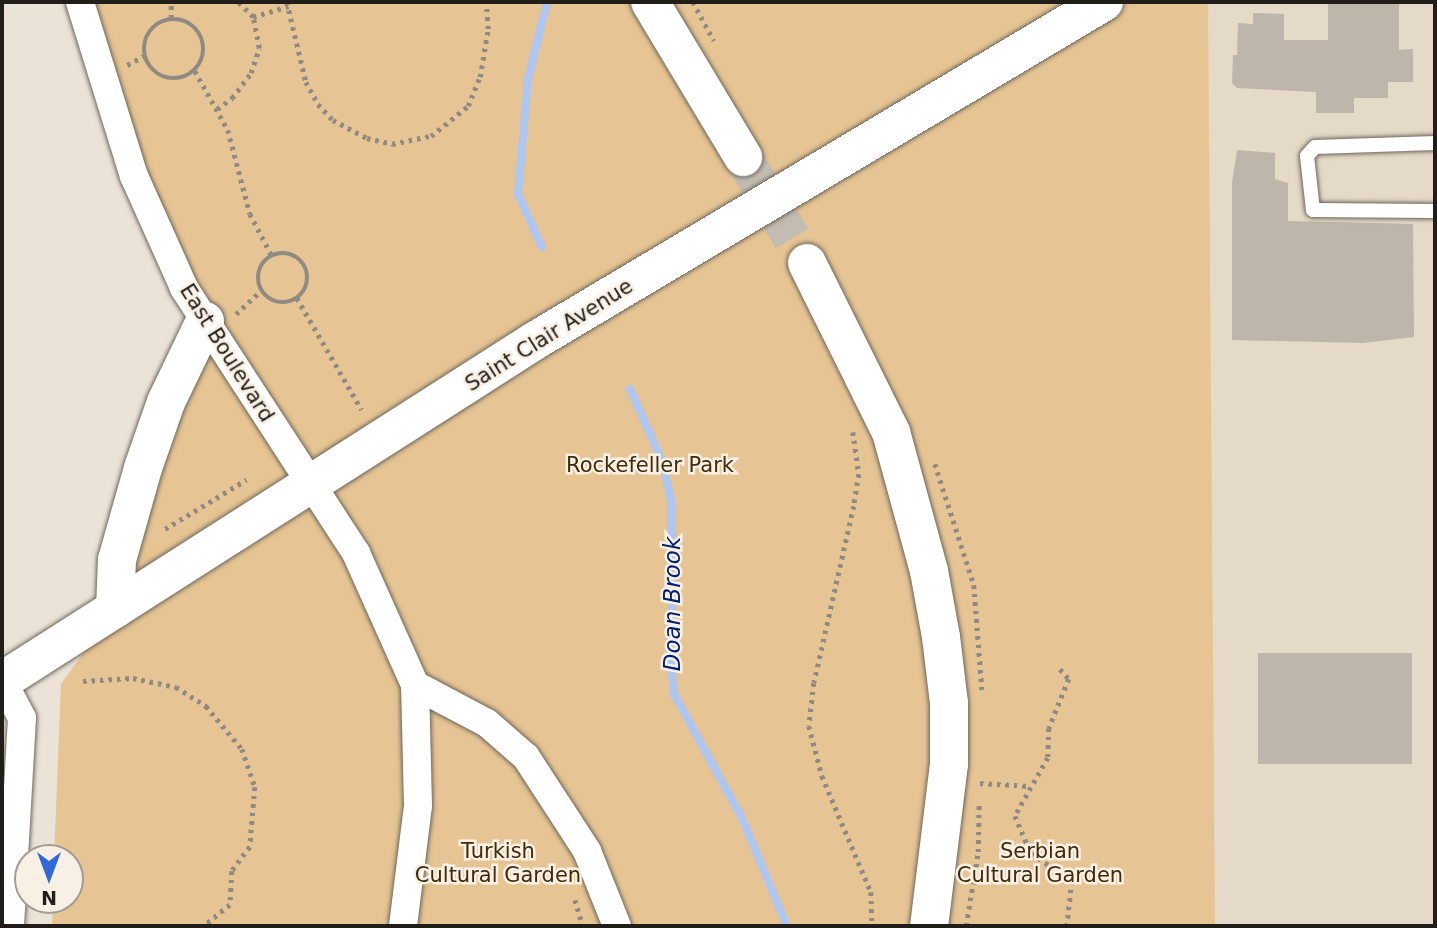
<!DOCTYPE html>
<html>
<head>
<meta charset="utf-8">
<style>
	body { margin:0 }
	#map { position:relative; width:1437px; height:928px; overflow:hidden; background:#ebe3d8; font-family:"DejaVu Sans",sans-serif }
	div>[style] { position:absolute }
	.built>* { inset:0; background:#e5d9c7; transform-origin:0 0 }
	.green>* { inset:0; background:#e6c493 }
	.stream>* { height:8px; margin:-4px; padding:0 4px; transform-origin:4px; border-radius:4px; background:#aec6f2 }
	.building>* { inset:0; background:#beb6ab; transform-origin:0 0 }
	.secondary-tunnel>* { height:38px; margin-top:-19px; transform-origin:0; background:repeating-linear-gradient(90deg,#c3bcb2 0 38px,transparent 0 57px) }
	.path>* { height:4.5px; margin-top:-2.25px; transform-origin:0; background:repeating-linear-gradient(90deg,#908a82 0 3.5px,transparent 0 8.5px) }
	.path>.ring { margin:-2.25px; padding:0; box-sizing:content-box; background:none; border:4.5px solid #908a82; border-radius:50% }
	.roads { filter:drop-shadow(0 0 2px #6e675c) drop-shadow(0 0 2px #6e675c) }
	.lane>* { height:14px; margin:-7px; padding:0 7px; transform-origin:7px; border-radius:7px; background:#fff }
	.street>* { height:28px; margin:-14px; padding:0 14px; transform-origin:14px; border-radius:14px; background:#fff }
	.secondary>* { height:38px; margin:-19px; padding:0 19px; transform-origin:19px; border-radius:19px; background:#fff }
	span { translate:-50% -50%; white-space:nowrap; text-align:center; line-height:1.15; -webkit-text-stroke:5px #f9f0e5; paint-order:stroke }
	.street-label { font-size:21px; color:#211e1a }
	.park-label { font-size:21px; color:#402c08 }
	.water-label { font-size:23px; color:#002171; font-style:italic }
	.frame { position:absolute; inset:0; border:4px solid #211e1a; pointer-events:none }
	.north { position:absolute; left:14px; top:844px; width:70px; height:70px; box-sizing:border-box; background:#f9f0e5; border:2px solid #a39c94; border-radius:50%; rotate:180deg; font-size:19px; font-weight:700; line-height:28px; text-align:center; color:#211e1a }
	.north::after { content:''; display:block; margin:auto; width:24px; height:32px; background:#3268d7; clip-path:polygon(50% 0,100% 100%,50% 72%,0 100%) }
</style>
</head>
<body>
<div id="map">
	<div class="built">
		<div style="left:1208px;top:2px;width:227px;height:924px"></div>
	</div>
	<div class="green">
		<div style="clip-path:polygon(90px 2px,1208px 2px,1215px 926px,52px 926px,53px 900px,70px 900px,70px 858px,54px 858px,61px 684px,115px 609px,205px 321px,106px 98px)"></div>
	</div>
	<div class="stream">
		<div style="left:542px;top:247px;width:58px;rotate:-114.4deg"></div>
		<div style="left:518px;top:194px;width:115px;rotate:-85deg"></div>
		<div style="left:528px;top:79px;width:79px;rotate:-76.1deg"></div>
		<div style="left:630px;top:389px;width:81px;rotate:66deg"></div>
		<div style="left:663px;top:463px;width:38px;rotate:78deg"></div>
		<div style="left:671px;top:500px;width:89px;rotate:88.1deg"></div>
		<div style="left:674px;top:589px;width:53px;rotate:95.4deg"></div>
		<div style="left:669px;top:642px;width:52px;rotate:84.5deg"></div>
		<div style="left:674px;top:694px;width:141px;rotate:61.3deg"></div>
		<div style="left:742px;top:818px;width:117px;rotate:67.4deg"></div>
	</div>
	<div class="building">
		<div style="clip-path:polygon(1328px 2px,1399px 2px,1399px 50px,1413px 49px,1413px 82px,1388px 82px,1388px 98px,1354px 98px,1354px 113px,1316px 113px,1316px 92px,1237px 88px,1232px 83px,1233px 55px,1237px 55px,1238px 23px,1253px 24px,1253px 13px,1284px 14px,1284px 40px,1328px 40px)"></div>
		<div style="clip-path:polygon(1237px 150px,1275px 153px,1275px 179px,1288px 183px,1288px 221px,1413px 224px,1414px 337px,1363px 343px,1232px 340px,1232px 183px)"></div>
		<div style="left:1258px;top:653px;width:154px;height:111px"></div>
	</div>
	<div class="secondary-tunnel">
		<div style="left:743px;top:157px;width:124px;rotate:58.9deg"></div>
	</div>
	<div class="path">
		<div style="left:287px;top:2px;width:82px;rotate:76.6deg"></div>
		<div style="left:306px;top:82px;width:25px;rotate:61deg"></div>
		<div style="left:318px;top:104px;width:22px;rotate:47deg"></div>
		<div style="left:333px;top:120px;width:38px;rotate:28deg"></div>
		<div style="left:367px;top:138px;width:26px;rotate:13deg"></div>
		<div style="left:392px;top:144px;width:40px;rotate:-12deg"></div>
		<div style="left:431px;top:136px;width:48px;rotate:-39deg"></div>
		<div style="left:468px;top:106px;width:31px;rotate:-68deg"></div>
		<div style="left:480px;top:77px;width:49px;rotate:-80.5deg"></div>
		<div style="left:488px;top:29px;width:27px;rotate:-94deg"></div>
		<div style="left:693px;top:2px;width:44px;rotate:61.7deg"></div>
		<div style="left:253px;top:17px;width:37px;rotate:-17deg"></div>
		<div style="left:171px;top:18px;width:16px;rotate:-90deg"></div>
		<div class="ring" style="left:144px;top:19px;width:55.5px;height:55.5px"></div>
		<div style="left:127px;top:65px;width:19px;rotate:-28deg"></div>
		<div style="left:195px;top:71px;width:68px;rotate:60.8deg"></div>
		<div style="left:228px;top:130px;width:87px;rotate:75.3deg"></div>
		<div style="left:250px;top:214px;width:47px;rotate:62.4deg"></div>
		<div style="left:217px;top:109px;width:19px;rotate:-36deg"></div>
		<div style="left:232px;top:98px;width:31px;rotate:-53deg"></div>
		<div style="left:251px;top:73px;width:26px;rotate:-72deg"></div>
		<div style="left:259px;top:48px;width:32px;rotate:-101deg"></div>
		<div style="left:253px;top:17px;width:21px;rotate:-135deg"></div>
		<div class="ring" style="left:258px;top:253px;width:45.5px;height:45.5px"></div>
		<div style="left:297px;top:298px;width:129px;rotate:59.9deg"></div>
		<div style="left:236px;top:314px;width:34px;rotate:-43deg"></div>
		<div style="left:853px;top:432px;width:42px;rotate:81.9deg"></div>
		<div style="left:859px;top:474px;width:32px;rotate:99deg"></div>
		<div style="left:854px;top:506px;width:181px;rotate:102.7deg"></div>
		<div style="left:814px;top:683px;width:43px;rotate:96.6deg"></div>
		<div style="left:809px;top:726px;width:52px;rotate:75.4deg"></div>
		<div style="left:822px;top:776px;width:126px;rotate:67.1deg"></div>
		<div style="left:871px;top:892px;width:34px;rotate:88deg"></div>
		<div style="left:935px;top:464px;width:127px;rotate:72.1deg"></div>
		<div style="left:974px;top:585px;width:105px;rotate:85.6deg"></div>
		<div style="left:165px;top:529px;width:95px;rotate:-31.2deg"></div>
		<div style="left:1060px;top:669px;width:13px;rotate:48deg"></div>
		<div style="left:1069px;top:679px;width:53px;rotate:112.2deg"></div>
		<div style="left:1049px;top:728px;width:30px;rotate:92deg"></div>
		<div style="left:1048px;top:758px;width:67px;rotate:119.6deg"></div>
		<div style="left:1015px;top:816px;width:40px;rotate:66.6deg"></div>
		<div style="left:1031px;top:853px;width:50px;rotate:34.3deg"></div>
		<div style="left:1072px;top:881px;width:45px;rotate:96.3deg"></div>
		<div style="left:83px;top:681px;width:50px;rotate:-3.4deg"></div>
		<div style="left:133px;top:678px;width:44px;rotate:11.8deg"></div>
		<div style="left:176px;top:687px;width:36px;rotate:32deg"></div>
		<div style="left:206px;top:706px;width:56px;rotate:50.1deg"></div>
		<div style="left:242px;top:749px;width:40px;rotate:71.1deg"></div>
		<div style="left:255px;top:787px;width:60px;rotate:94.8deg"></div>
		<div style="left:250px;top:847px;width:30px;rotate:127deg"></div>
		<div style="left:232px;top:871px;width:34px;rotate:93deg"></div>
		<div style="left:230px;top:905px;width:33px;rotate:141deg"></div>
		<div style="left:980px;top:783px;width:50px;rotate:3.4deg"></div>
		<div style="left:575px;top:900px;width:27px;rotate:73deg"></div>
		<div style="left:966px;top:926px;width:75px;rotate:-80.8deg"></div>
		<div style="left:978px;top:852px;width:51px;rotate:-88.9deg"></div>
	</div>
	<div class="roads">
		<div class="lane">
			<div style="left:1435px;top:143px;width:120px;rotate:178.1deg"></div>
			<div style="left:1315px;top:147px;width:12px;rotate:132deg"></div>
			<div style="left:1307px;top:156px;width:54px;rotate:83.7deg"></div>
			<div style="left:1313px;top:210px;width:122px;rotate:0.5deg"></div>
		</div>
		<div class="street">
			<div style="left:80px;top:2px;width:182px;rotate:72.8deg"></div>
			<div style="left:134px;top:176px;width:123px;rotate:65.9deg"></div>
			<div style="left:184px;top:288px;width:316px;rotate:57deg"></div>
			<div style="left:356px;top:553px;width:145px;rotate:65.9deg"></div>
			<div style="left:415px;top:685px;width:81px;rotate:27.8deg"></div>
			<div style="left:487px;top:723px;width:52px;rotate:41.1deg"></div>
			<div style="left:526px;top:757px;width:112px;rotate:57deg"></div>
			<div style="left:587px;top:851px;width:81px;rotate:68.2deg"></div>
			<div style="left:2px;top:680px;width:43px;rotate:62.2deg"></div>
			<div style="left:22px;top:718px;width:208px;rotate:93.3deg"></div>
			<div style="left:403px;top:926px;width:121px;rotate:-82.9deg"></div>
			<div style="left:418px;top:806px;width:121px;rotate:-91.4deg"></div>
		</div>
		<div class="secondary">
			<div style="left:650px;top:2px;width:181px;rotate:59deg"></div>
			<div style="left:807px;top:263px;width:189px;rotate:63.6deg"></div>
			<div style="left:891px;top:432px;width:144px;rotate:74.7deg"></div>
			<div style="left:929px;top:571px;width:67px;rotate:79.7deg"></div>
			<div style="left:941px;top:637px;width:66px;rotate:83.1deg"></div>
			<div style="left:949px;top:703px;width:61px;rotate:90deg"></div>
			<div style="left:949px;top:764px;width:163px;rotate:97deg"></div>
			<div style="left:115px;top:609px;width:49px;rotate:-87.7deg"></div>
			<div style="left:117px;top:560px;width:96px;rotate:-74.2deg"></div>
			<div style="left:143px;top:468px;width:70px;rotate:-70.8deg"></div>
			<div style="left:166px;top:402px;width:90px;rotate:-64.3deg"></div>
			<div style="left:2px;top:681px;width:634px;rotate:-32.56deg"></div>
			<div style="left:536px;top:340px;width:661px;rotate:-30.76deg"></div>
		</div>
	</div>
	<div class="street-label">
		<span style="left:549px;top:335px;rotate:-32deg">Saint Clair Avenue</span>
		<span style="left:227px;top:353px;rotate:58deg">East Boulevard</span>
	</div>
	<div class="park-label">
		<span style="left:650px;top:465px">Rockefeller Park</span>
		<span style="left:498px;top:863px">Turkish<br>Cultural Garden</span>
		<span style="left:1040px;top:863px">Serbian<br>Cultural Garden</span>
	</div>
	<div class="water-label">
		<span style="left:672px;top:604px;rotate:-90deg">Doan Brook</span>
	</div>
	<div class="frame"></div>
	<div class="north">N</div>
</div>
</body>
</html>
